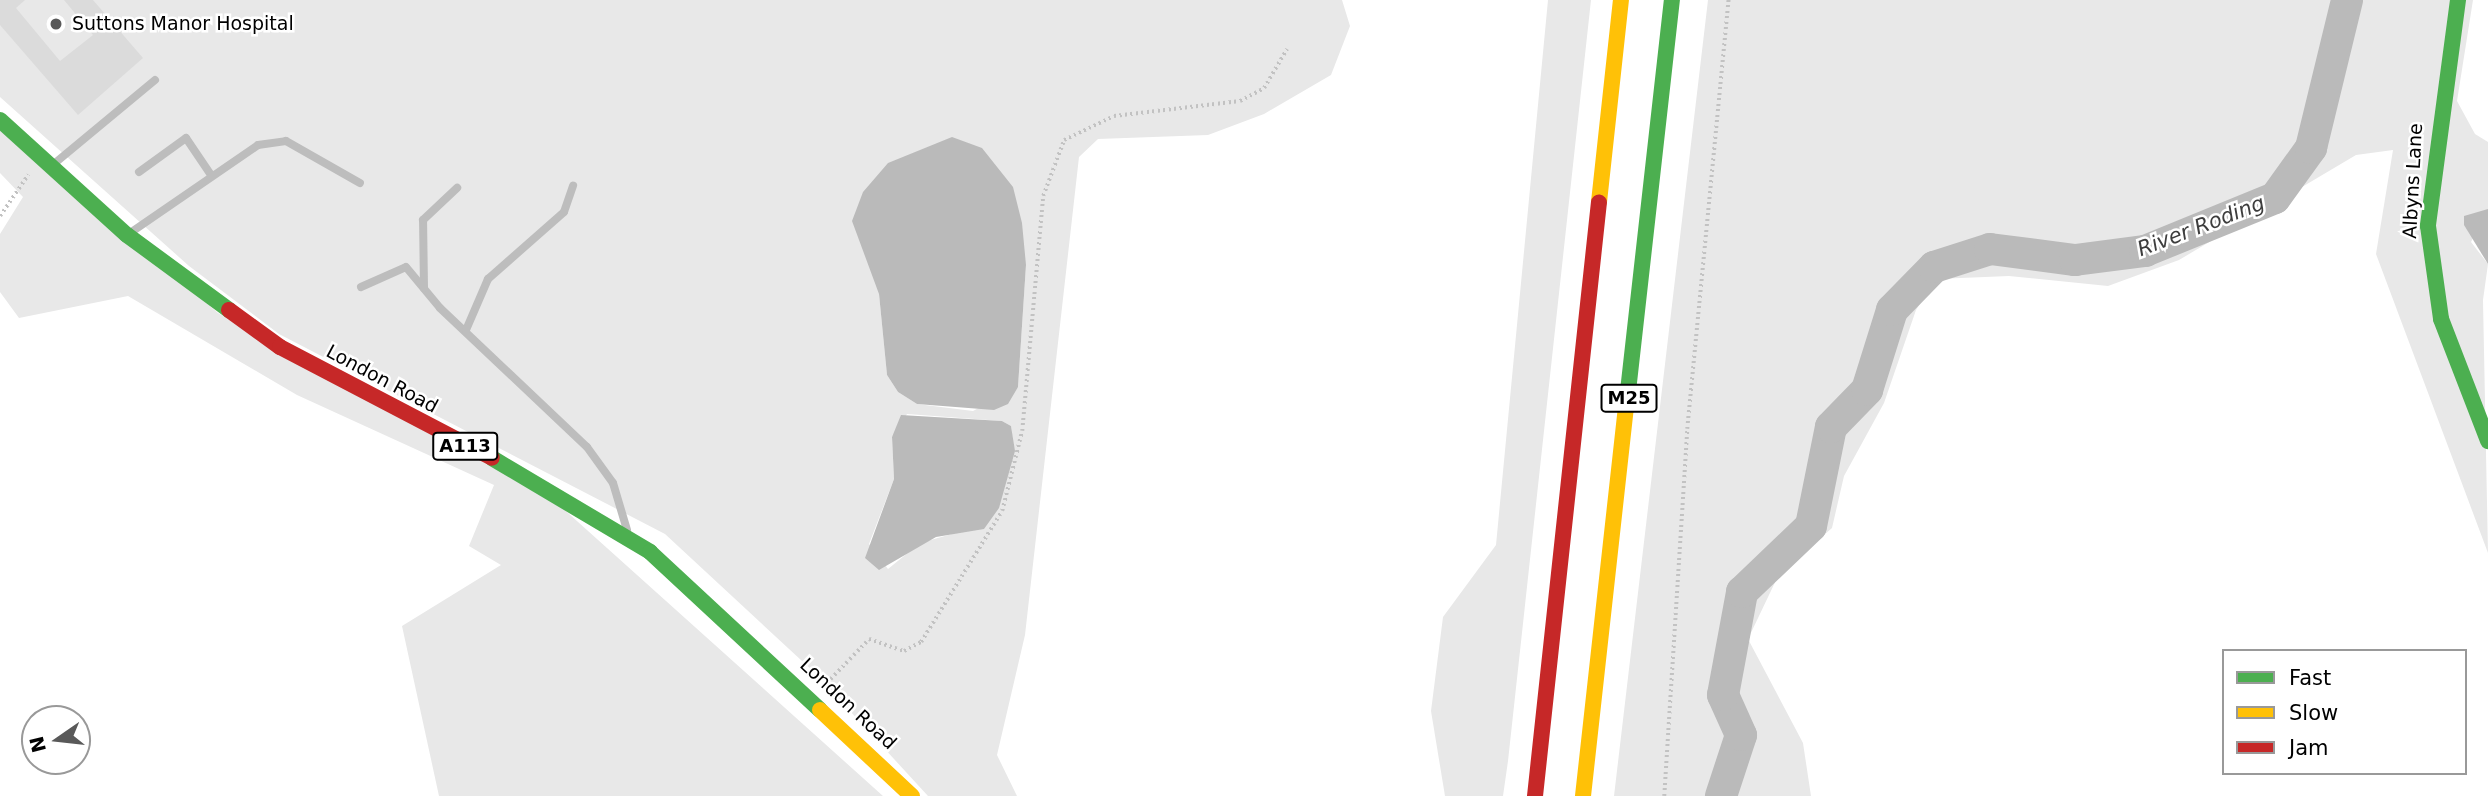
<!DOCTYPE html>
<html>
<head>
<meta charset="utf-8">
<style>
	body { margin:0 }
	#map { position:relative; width:2488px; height:796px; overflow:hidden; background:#fff; font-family:"DejaVu Sans",sans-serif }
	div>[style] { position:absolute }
	.green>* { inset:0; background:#e8e8e8 }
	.water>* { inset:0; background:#bababa }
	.river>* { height:32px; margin:-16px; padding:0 16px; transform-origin:16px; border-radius:16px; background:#bababa }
	.building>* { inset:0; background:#dbdbdb }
	.path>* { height:3.5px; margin-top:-1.75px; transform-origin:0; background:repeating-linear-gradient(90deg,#c2c2c2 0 2px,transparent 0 5.5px) }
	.lane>* { height:8px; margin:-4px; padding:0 4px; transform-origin:4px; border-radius:4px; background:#bdbdbd }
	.fast>* { height:16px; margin:-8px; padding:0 8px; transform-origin:8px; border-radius:8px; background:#4caf50 }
	.slow>* { height:16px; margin:-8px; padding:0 8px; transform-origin:8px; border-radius:8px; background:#ffc107 }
	.jam>* { height:16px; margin:-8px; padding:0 8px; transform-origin:8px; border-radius:8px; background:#c62828 }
	.dots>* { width:19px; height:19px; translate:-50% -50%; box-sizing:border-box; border:4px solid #fff; border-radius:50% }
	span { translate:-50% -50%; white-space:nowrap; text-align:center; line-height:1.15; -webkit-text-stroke:5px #fff; paint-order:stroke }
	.shield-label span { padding:2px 5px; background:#fff; border:2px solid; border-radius:5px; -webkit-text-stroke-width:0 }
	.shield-label { font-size:18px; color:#000; font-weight:700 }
	.poi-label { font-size:19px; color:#000 }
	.left { translate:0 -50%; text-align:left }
	.street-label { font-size:19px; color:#000 }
	.water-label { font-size:21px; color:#3d3d3d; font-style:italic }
	.legend { position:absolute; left:2222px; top:649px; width:245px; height:126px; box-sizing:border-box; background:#fff; border:2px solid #999; margin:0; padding:9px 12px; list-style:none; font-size:21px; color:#000 }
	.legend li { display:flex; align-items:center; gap:14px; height:35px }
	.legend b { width:35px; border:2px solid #999 }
	.north { position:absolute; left:21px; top:705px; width:70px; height:70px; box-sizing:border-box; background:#fff; border:2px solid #999; border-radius:50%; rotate:256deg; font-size:19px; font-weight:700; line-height:28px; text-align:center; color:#000 }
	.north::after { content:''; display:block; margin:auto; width:24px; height:32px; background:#595959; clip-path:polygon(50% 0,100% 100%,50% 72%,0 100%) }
</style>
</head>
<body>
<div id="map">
	<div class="green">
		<div style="clip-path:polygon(evenodd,0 0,1342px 0,1350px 26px,1331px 75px,1264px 114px,1208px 135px,1098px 139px,1079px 157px,1025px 635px,997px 755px,1017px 796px,928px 796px,815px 673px,665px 534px,279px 334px,189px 266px,0 97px,0 0,1026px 265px,1018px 387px,973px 411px,917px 404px,898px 392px,887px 375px,879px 294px,1026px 265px,0 0,907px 414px,1002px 421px,1011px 426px,1014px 451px,1003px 492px,952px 534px,920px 543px,888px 569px,869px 544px,894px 479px,892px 437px,907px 414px)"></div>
		<div style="clip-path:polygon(1548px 0,1591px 0,1508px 761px,1503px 796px,1445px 796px,1431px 711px,1443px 617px,1496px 545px)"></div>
		<div style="clip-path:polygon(1708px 0,2473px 0,2457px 101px,2475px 134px,2488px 142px,2488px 209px,2471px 242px,2488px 264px,2483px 300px,2488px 553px,2376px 254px,2393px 150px,2356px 155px,2179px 260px,2108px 286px,2009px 276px,1936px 279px,1916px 310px,1884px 403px,1844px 476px,1832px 528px,1779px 574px,1748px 639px,1803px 743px,1811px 796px,1614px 796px)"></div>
		<div style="clip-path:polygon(0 127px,218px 313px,558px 504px,883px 796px,439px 796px,402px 626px,501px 565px,469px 546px,494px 485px,297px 395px,128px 296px,19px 318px,0 292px,0 234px,23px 197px,0 173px)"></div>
	</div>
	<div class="water">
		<div style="clip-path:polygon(952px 137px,982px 148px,1013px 187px,1022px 223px,1026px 265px,1018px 387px,1008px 404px,994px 410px,917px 404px,898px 392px,887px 375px,879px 294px,852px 221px,863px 192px,888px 163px)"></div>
		<div style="clip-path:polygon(2488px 209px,2488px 264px,2464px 225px,2464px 216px)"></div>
		<div style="clip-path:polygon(901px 415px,1002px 421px,1011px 426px,1015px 451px,999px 508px,984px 529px,936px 537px,879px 570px,865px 558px,894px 479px,892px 437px)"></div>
	</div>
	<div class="river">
		<div style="left:1721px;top:796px;width:64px;rotate:-71.8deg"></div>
		<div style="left:1741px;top:735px;width:44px;rotate:-114.2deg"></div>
		<div style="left:1723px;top:695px;width:105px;rotate:-79.5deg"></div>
		<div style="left:1742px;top:592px;width:95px;rotate:-43.7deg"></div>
		<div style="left:1811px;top:526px;width:101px;rotate:-78.6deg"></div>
		<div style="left:1831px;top:427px;width:52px;rotate:-45.8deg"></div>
		<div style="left:1867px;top:390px;width:84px;rotate:-72.6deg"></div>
		<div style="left:1892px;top:310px;width:60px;rotate:-45.7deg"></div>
		<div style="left:1934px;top:267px;width:59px;rotate:-17.8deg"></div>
		<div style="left:1990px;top:249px;width:86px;rotate:7.4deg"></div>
		<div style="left:2075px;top:260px;width:71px;rotate:-7.3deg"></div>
		<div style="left:2145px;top:251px;width:140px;rotate:-22.2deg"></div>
		<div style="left:2275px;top:198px;width:62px;rotate:-54.2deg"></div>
		<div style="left:2311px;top:148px;width:152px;rotate:-76.3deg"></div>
	</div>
	<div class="building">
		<div style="clip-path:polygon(0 0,25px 0,16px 8px,60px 61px,93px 35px,64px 0,93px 0,143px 58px,78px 115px,0 25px)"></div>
	</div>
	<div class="path">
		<div style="left:0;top:216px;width:50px;rotate:-55.7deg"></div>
		<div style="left:823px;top:687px;width:66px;rotate:-46.2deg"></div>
		<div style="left:869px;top:639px;width:37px;rotate:19deg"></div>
		<div style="left:904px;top:651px;width:19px;rotate:-28deg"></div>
		<div style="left:921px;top:642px;width:154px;rotate:-58.3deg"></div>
		<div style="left:1002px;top:511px;width:82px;rotate:-76deg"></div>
		<div style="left:1022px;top:431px;width:236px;rotate:-84.9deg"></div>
		<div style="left:1043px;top:196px;width:60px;rotate:-69.4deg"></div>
		<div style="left:1064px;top:140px;width:55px;rotate:-25.6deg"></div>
		<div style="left:1114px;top:116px;width:127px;rotate:-6.8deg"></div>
		<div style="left:1240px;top:101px;width:27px;rotate:-28deg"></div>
		<div style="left:1264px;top:88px;width:45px;rotate:-59.5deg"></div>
		<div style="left:1664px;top:796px;width:368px;rotate:-86.4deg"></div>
		<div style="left:1687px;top:429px;width:431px;rotate:-84.5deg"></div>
	</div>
	<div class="lane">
		<div style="left:55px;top:163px;width:130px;rotate:-39.7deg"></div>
		<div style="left:139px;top:172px;width:58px;rotate:-35.9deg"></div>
		<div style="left:186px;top:138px;width:45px;rotate:56deg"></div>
		<div style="left:130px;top:233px;width:155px;rotate:-34.5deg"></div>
		<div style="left:258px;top:145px;width:28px;rotate:-8deg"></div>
		<div style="left:286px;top:141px;width:85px;rotate:29.6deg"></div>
		<div style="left:361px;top:287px;width:49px;rotate:-24deg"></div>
		<div style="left:406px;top:267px;width:53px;rotate:50.3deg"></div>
		<div style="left:440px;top:308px;width:202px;rotate:43.4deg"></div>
		<div style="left:587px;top:447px;width:44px;rotate:54.2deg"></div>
		<div style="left:613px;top:483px;width:49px;rotate:73.4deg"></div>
		<div style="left:424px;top:288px;width:68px;rotate:-90.8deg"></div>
		<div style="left:423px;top:220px;width:47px;rotate:-43.3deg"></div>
		<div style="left:466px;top:330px;width:56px;rotate:-66.7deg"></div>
		<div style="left:488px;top:279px;width:101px;rotate:-41.4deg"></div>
		<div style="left:564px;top:212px;width:28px;rotate:-71deg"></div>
	</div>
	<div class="fast">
		<div style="left:2458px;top:0;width:228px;rotate:97.6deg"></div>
		<div style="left:2428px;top:226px;width:94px;rotate:82deg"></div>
		<div style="left:2441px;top:319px;width:131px;rotate:68.9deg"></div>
		<div style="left:0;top:120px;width:171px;rotate:42.2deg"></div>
		<div style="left:127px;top:235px;width:127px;rotate:36.3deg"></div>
		<div style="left:1626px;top:409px;width:412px;rotate:-83.6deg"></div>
		<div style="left:492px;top:458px;width:184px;rotate:30.7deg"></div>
		<div style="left:650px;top:552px;width:232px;rotate:42.9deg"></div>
	</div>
	<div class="slow">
		<div style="left:1599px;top:202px;width:203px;rotate:-83.8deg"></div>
		<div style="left:820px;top:710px;width:126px;rotate:43.1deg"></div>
		<div style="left:1583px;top:796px;width:389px;rotate:-83.7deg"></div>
	</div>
	<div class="jam">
		<div style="left:229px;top:310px;width:63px;rotate:36deg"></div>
		<div style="left:280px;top:347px;width:239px;rotate:27.6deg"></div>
		<div style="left:1535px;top:796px;width:597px;rotate:-83.85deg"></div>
	</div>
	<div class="dots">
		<div style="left:56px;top:24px;background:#595959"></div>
	</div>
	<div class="shield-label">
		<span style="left:1629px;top:398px">M25</span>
		<span style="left:465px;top:446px">A113</span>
	</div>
	<div class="poi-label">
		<span class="left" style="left:72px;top:24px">Suttons Manor Hospital</span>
	</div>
	<div class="street-label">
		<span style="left:2413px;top:181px;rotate:-87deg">Albyns Lane</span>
		<span style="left:382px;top:379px;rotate:28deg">London Road</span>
		<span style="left:848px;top:704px;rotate:43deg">London Road</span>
	</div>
	<div class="water-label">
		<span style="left:2201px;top:226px;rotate:-21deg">River Roding</span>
	</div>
	<ul class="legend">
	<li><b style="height:9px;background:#4caf50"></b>Fast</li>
	<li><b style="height:9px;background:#ffc107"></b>Slow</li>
	<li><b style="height:9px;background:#c62828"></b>Jam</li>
	</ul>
	<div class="north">N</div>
</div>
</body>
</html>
